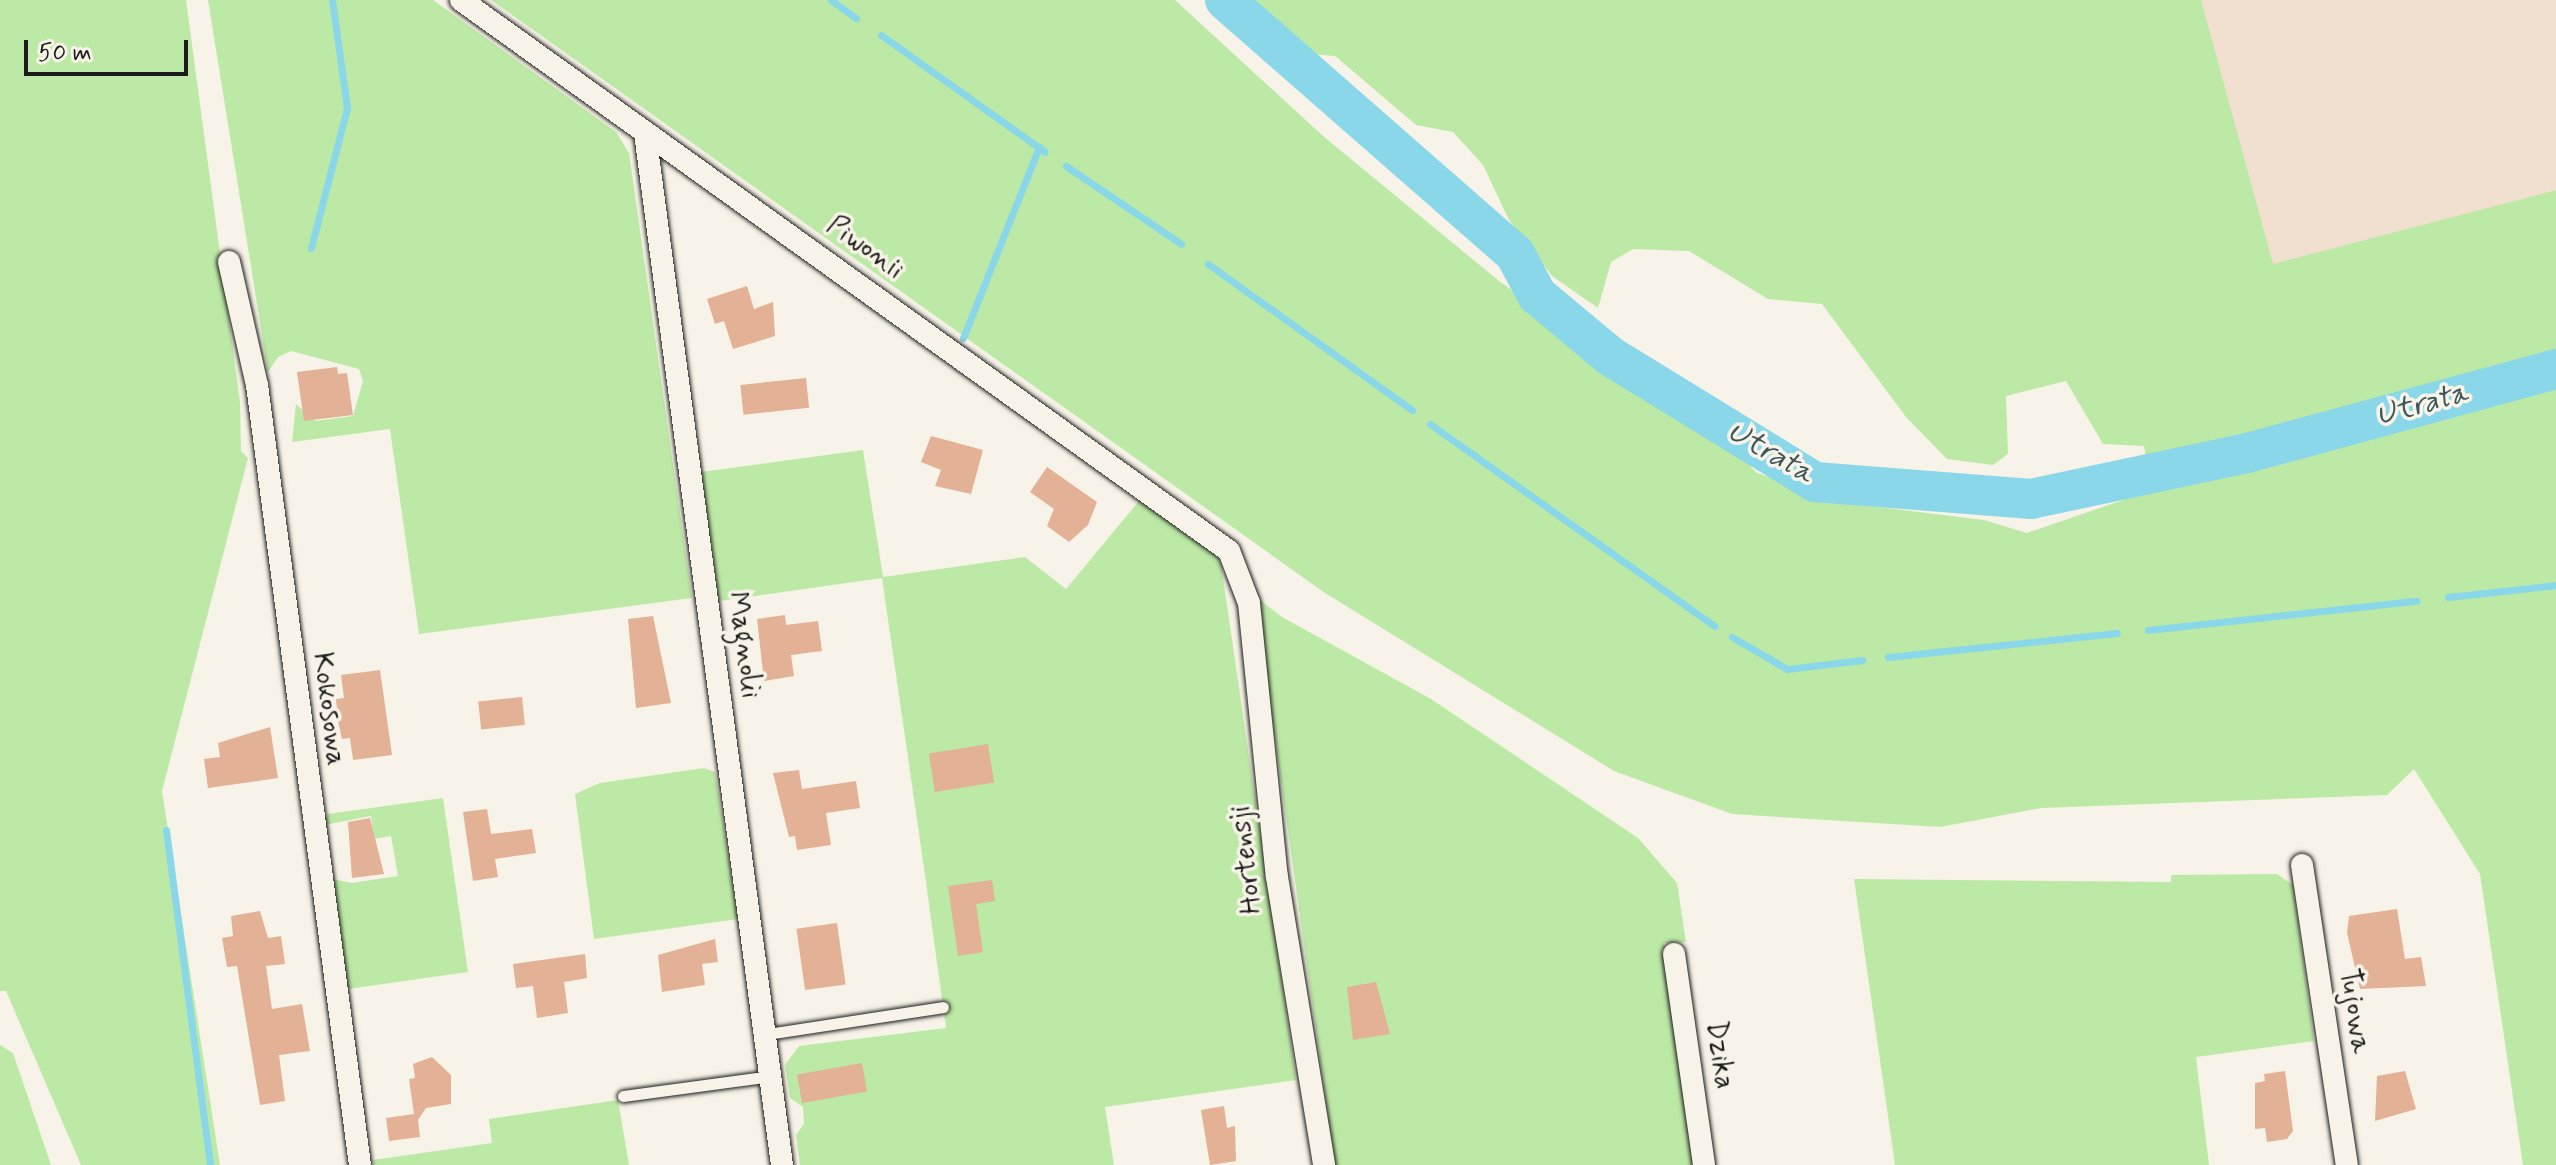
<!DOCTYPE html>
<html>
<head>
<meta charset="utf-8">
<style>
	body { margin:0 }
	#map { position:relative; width:2556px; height:1165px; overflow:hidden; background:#f7f3e8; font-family:Mynerve,sans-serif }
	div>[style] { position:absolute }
	.built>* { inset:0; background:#f1dfcf }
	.green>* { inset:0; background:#bde9a6 }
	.stream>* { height:7px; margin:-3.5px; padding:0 3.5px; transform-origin:3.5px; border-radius:3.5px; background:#89d7e8 }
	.river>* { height:40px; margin:-20px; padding:0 20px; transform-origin:20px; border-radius:20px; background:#89d7e8 }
	.building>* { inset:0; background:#e3b195; transform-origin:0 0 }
	.roads { filter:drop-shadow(0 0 2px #1c1c1c) drop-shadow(0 0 2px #1c1c1c) }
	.lane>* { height:11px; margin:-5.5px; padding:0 5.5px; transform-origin:5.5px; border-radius:5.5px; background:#f7f3e8 }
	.street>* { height:22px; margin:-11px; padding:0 11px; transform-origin:11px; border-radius:11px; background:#f7f3e8 }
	span { translate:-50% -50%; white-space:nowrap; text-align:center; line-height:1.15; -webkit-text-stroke:7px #f7f3e8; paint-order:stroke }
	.street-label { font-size:28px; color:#1c1c1c }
	.water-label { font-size:30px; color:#3d5459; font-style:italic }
	.scale { position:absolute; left:24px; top:40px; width:164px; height:36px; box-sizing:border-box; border:4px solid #1c1c1c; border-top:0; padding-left:10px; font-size:24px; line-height:28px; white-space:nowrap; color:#1c1c1c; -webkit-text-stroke:6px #f7f3e8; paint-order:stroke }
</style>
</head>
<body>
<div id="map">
	<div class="built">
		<div style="clip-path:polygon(2099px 0,2556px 0,2556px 347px,2220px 426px)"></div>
	</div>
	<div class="green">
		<div style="clip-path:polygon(0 0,186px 0,240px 402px,241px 451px,248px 458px,162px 791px,220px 1165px,81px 1165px,6px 991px,0 991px)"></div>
		<div style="clip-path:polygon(208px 0,433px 0,616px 132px,629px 153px,692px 598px,419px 634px,390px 429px,292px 442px,296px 404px,315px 421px,353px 416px,363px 381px,359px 369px,291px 351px,278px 357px,268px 372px)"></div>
		<div style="clip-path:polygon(491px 0,1175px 0,1323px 136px,1499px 281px,1728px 444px,1757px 473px,1845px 503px,1984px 520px,2027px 533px,2152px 490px,2144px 446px,2103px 444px,2066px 381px,2006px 396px,2008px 454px,1993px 465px,1947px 459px,1906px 417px,1822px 304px,1768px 299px,1689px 251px,1633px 249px,1611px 262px,1598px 308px,1552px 276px,1509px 220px,1483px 165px,1453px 132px,1416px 125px,1335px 56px,1309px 54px,1254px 0,2201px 0,2273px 264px,2556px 190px,2556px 1165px,2523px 1165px,2480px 874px,2414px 769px,2387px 795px,2041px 808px,1940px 827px,1732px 814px,1614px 771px,1325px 593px)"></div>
		<div style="clip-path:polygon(863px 450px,883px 577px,1025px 557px,1066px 589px,1144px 495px,1206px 538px,1221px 564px,1296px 1080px,1105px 1107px,1114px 1165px,800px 1165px,796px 1135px,804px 1124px,803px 1107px,790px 1098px,785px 1065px,799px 1046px,946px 1028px,924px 868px,882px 578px,719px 601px,701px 472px)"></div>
		<div style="clip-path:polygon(1255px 596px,1282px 617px,1431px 699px,1638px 838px,1677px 883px,1686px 942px,1664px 943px,1694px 1165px,1335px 1165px)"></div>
		<div style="clip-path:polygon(704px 768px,715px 772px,738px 919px,594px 939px,575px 794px,600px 783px)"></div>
		<div style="clip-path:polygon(443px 798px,468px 972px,348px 989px,332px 879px,352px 883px,398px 876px,391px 836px,374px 839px,371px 816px,324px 825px,328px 814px)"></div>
		<div style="clip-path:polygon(2277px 874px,2293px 885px,2314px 1041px,2196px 1057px,2209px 1165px,1895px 1165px,1854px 879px,2171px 882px,2171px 875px)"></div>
		<div style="clip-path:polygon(0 1045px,13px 1053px,51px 1165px,0 1165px)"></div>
		<div style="clip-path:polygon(618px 1100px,629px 1165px,374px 1165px,373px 1160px,492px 1143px,489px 1119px)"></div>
	</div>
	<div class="stream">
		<div style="left:831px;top:0;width:31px;rotate:36deg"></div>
		<div style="left:881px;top:35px;width:201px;rotate:35.5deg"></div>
		<div style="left:1066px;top:166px;width:139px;rotate:34.1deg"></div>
		<div style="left:311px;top:248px;width:145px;rotate:-75.6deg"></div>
		<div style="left:347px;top:108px;width:109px;rotate:-97.9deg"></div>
		<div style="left:1208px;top:264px;width:251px;rotate:35.6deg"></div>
		<div style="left:963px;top:338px;width:206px;rotate:-68.3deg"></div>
		<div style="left:1430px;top:424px;width:349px;rotate:35.4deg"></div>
		<div style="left:2448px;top:597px;width:109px;rotate:-6.3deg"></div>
		<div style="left:2148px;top:630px;width:270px;rotate:-6.2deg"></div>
		<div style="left:1732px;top:637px;width:64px;rotate:30.2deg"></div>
		<div style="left:1787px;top:669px;width:76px;rotate:-6.8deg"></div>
		<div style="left:1888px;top:657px;width:230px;rotate:-6deg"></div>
		<div style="left:166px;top:830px;width:338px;rotate:82.5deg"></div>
	</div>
	<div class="river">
		<div style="left:1225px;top:0;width:386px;rotate:41.2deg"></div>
		<div style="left:1515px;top:254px;width:47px;rotate:61.8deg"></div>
		<div style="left:1537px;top:295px;width:95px;rotate:39.9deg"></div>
		<div style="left:1610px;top:356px;width:241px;rotate:31.6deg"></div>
		<div style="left:1815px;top:482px;width:217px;rotate:4.5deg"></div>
		<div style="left:2031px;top:499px;width:221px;rotate:-12deg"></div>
		<div style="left:2247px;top:453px;width:320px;rotate:-15.2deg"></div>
	</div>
	<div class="building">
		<div style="clip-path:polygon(747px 286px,754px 309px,773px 302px,775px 336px,733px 349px,724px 321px,715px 324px,707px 299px)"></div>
		<div style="clip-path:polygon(337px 367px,338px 374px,347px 373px,353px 415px,304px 421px,297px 372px)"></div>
		<div style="left:806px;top:378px;width:30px;height:66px;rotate:84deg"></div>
		<div style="clip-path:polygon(931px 436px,983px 450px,971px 494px,935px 486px,941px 470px,921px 462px)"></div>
		<div style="clip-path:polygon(1047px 467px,1097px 502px,1088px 525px,1069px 542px,1047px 526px,1054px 509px,1030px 492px)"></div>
		<div style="clip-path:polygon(785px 615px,786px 625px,818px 621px,822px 651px,791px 655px,794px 676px,764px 681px,757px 619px)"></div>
		<div style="clip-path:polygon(653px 616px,671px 703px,636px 708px,628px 619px)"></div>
		<div style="clip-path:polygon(380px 670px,392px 755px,353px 760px,350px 738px,342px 739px,338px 721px,336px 699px,344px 698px,341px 675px)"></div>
		<div style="left:522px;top:697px;width:28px;height:44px;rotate:84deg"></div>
		<div style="clip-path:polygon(270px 727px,278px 778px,208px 788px,204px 759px,220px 757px,218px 743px)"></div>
		<div style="left:988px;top:744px;width:39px;height:60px;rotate:81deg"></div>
		<div style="clip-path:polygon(799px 770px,802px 789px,856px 781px,860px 808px,826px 813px,831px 845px,797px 850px,795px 836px,789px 837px,773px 773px)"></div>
		<div style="clip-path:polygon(487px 809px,491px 834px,532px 829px,536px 853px,495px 859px,498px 877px,473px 881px,463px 812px)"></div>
		<div style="clip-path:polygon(370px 818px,384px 874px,352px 878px,348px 822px)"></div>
		<div style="clip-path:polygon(992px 880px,995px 901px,976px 904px,983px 952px,958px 956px,948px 886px)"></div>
		<div style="clip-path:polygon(2397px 909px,2405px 959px,2421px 957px,2426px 986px,2360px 989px,2347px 933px,2349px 916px)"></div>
		<div style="clip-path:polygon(260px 911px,268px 938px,281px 936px,285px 964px,266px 966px,272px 1009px,302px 1004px,310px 1051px,279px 1055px,285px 1101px,260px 1105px,237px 966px,227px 967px,222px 938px,233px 936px,231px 916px)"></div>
		<div style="left:837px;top:923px;width:62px;height:41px;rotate:82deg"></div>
		<div style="clip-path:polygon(715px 939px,718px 962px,702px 964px,705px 985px,662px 992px,658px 955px)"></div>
		<div style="clip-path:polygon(585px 954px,587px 978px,564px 982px,568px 1013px,537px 1018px,533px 986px,516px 988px,513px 964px)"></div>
		<div style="clip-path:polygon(1376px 982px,1390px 1034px,1353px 1040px,1347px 987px)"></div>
		<div style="clip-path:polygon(432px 1057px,451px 1075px,451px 1104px,426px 1108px,418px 1120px,420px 1137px,389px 1141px,386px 1118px,414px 1114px,409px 1079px,415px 1078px,413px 1064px)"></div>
		<div style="left:862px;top:1063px;width:29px;height:66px;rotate:80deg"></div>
		<div style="clip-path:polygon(2285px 1071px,2293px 1131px,2287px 1139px,2267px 1142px,2265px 1128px,2255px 1129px,2255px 1083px,2265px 1081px,2264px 1074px)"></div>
		<div style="clip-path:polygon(2405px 1071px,2416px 1109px,2375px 1121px,2377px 1076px)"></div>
		<div style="clip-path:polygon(1224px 1106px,1227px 1128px,1235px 1126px,1236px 1161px,1210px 1165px,1201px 1110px)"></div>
	</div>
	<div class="roads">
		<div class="lane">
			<div style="left:767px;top:1034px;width:178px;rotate:-8.7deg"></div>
			<div style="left:623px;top:1096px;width:148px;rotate:-7.7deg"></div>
		</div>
		<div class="street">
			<div style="left:461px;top:0;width:945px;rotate:35.66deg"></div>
			<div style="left:1229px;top:551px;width:56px;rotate:69deg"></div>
			<div style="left:1249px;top:603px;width:275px;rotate:84.2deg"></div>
			<div style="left:1277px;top:877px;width:292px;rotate:80.7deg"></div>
			<div style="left:645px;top:133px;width:1041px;rotate:82.44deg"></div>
			<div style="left:229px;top:262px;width:126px;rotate:77.2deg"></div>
			<div style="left:257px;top:385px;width:787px;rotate:82.48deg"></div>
			<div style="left:2302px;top:865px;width:303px;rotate:81.5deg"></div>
			<div style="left:1674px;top:954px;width:213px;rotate:81.9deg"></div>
		</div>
	</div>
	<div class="street-label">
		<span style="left:865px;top:248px;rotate:36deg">Piwonii</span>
		<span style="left:743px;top:645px;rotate:82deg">Magnolii</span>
		<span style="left:328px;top:709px;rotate:83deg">Kokosowa</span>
		<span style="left:1247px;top:860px;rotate:-96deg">Hortensji</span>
		<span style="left:2354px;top:1011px;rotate:81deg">Tujowa</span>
		<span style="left:1719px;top:1055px;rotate:82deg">Dzika</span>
	</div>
	<div class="water-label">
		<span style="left:2422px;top:405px;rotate:-15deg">Utrata</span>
		<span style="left:1770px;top:453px;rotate:30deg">Utrata</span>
	</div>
	<div class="scale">50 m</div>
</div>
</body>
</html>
